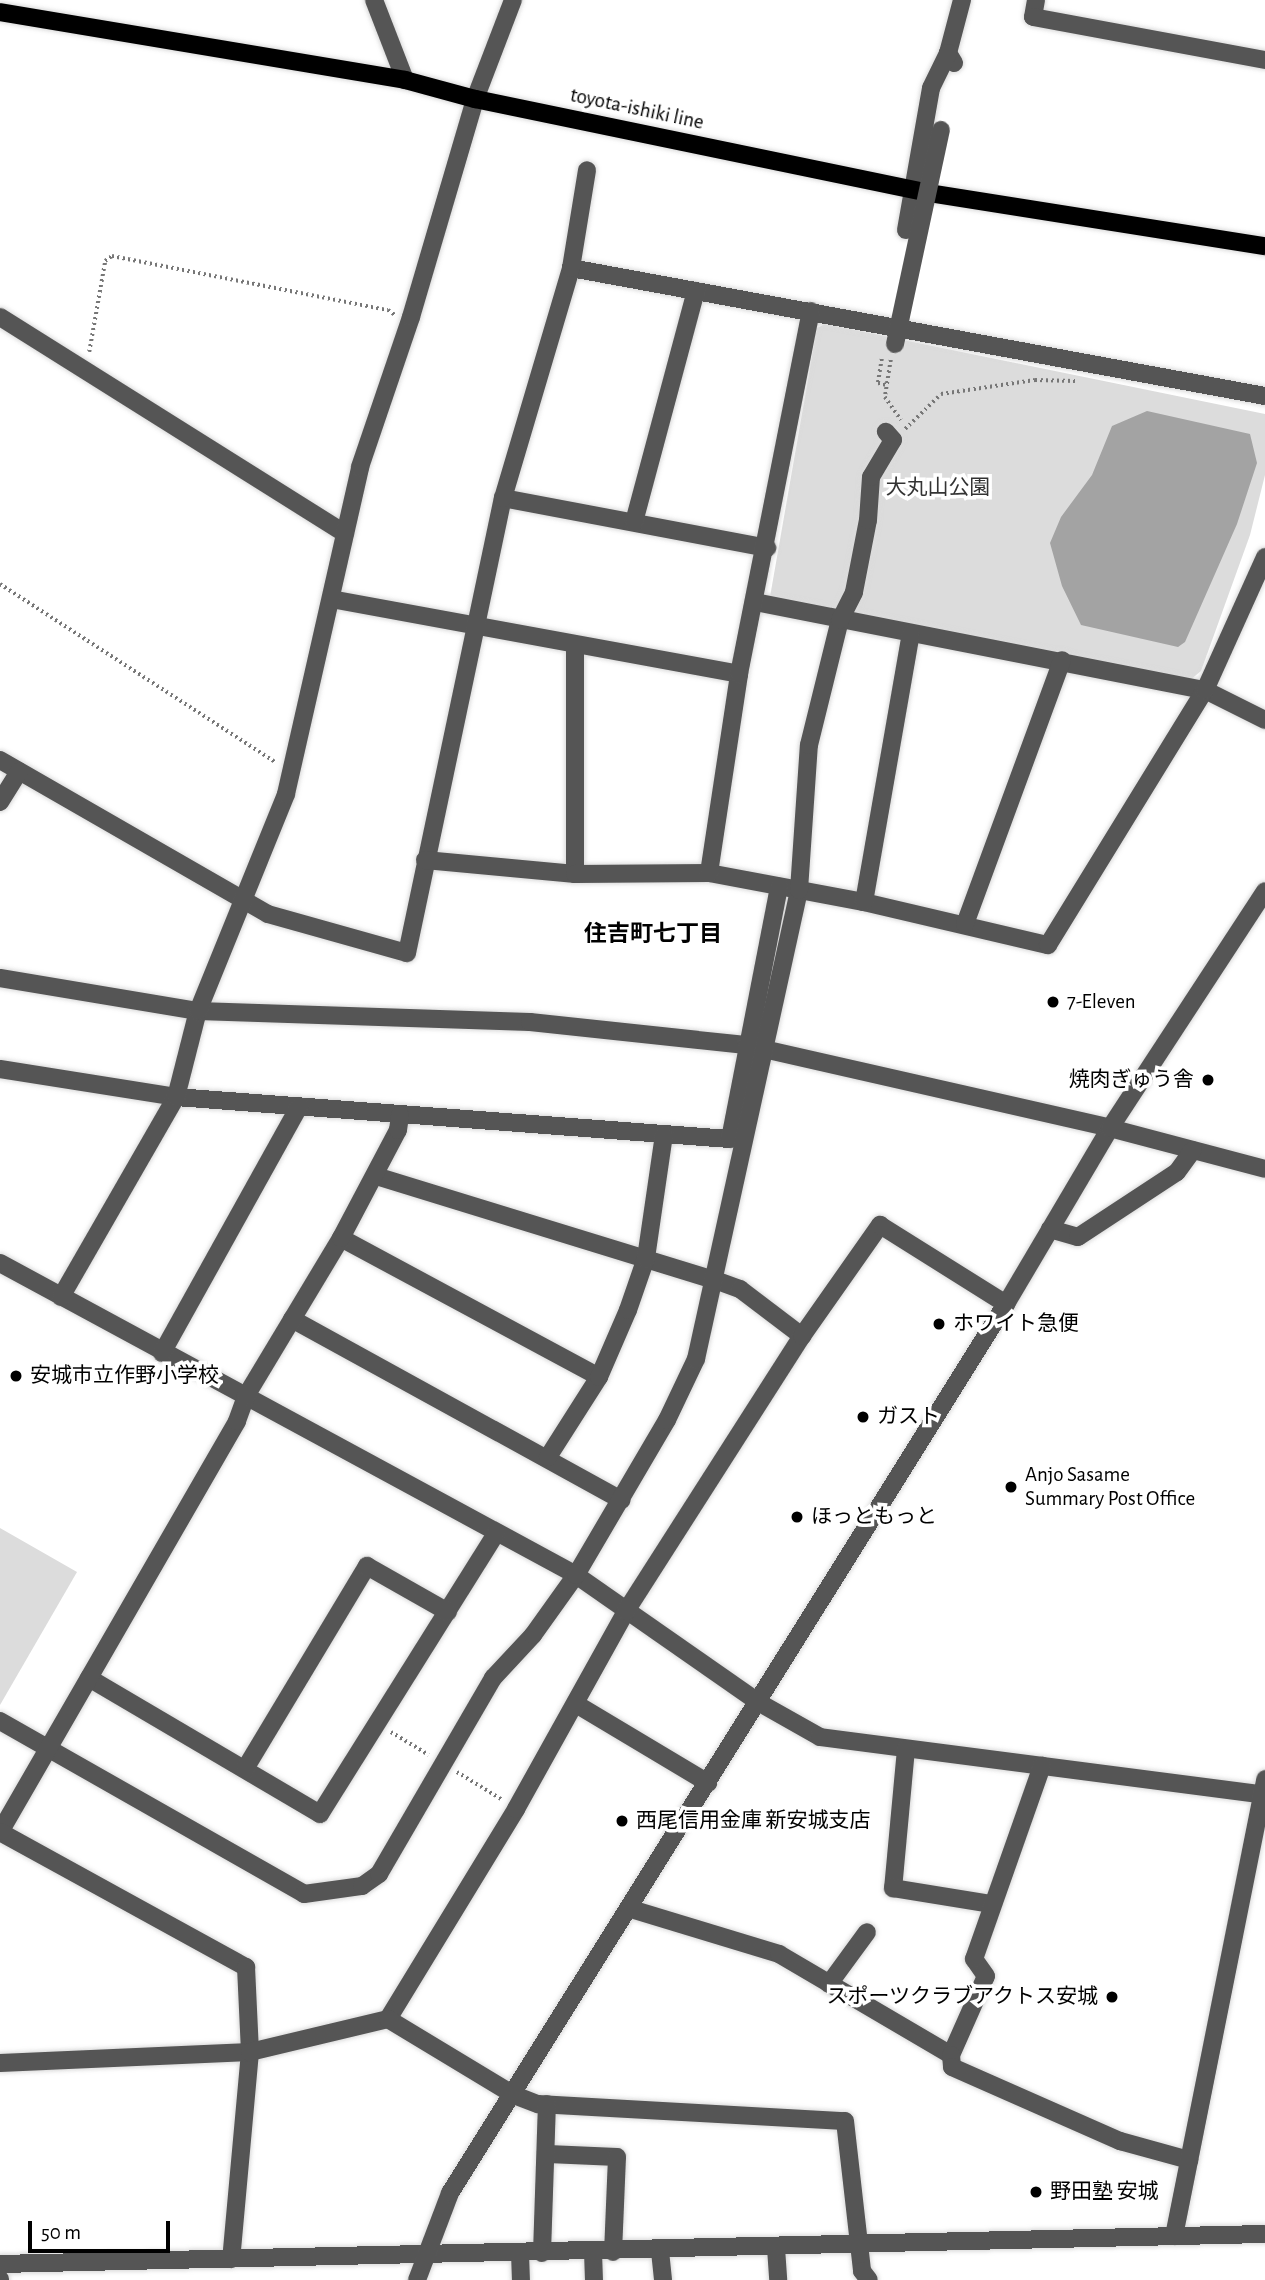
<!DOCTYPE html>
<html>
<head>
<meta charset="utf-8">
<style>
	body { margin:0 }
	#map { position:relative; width:1265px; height:2280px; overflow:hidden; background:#fff; font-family:"Alegreya Sans","Noto Sans JP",sans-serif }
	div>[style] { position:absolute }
	.green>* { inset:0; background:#dcdcdc }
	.water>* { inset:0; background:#a3a3a3 }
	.path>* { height:3.5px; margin-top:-1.75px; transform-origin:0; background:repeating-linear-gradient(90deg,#777 0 2px,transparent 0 5.5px) }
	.roads { filter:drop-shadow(0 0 2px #dbdbdb) drop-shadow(0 0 2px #dbdbdb) }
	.minor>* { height:18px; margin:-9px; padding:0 9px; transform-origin:9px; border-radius:9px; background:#555 }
	.major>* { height:18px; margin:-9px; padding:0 9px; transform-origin:9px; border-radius:9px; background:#000 }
	.minor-bridge>* { height:18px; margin:-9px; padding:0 9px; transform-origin:9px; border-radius:9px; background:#555 }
	.dots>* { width:19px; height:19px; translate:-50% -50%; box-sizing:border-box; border:4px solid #fff; border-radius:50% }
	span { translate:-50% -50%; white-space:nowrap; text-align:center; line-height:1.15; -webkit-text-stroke:7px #fff; paint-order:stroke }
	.street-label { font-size:21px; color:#000 }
	.park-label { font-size:21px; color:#333 }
	.poi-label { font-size:21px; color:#000 }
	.left { translate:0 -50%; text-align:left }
	.right { translate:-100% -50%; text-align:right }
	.neighbourhood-label { font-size:23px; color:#000; font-weight:700 }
	.scale { position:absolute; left:28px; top:2221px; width:142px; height:32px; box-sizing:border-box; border:4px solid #000; border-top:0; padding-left:9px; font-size:21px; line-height:24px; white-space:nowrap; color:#000; -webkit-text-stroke:5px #fff; paint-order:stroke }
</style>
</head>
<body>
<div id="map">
	<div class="green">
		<div style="clip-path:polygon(825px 324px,1265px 414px,1265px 475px,1250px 535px,1201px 671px,1190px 680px,770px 597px,817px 328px)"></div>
		<div style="clip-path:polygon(0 1528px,77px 1572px,0 1705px)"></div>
	</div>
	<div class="water">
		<div style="clip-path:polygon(1147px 411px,1250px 434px,1257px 463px,1237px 524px,1185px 642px,1178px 647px,1081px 625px,1062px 586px,1050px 543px,1061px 517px,1092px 475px,1112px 426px)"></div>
	</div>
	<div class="path">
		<div style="left:89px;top:352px;width:92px;rotate:-80deg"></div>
		<div style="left:105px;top:261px;width:9px;rotate:-36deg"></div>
		<div style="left:112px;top:256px;width:281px;rotate:11.1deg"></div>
		<div style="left:388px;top:310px;width:9px;rotate:36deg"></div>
		<div style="left:882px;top:359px;width:24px;rotate:99deg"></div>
		<div style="left:878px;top:383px;width:8px;rotate:14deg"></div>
		<div style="left:891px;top:360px;width:37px;rotate:99deg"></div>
		<div style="left:885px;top:397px;width:28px;rotate:55deg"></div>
		<div style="left:905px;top:429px;width:50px;rotate:-44.2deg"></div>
		<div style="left:941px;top:394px;width:95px;rotate:-8.5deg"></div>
		<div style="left:1035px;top:380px;width:40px;rotate:1.4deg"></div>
		<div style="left:0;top:584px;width:328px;rotate:32.9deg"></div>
		<div style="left:391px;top:1732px;width:44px;rotate:31.2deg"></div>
		<div style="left:457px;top:1772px;width:52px;rotate:31.5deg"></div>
	</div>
	<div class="roads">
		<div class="minor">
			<div style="left:374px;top:0;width:86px;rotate:68.8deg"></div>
			<div style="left:1036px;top:0;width:17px;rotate:100deg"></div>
			<div style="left:1033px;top:17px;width:236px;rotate:10.5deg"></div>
			<div style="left:954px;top:63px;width:12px;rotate:-121deg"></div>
			<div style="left:948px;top:53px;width:55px;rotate:-75.2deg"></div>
			<div style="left:906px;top:230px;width:144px;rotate:-80deg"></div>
			<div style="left:931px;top:88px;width:39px;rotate:-64deg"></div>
			<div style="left:571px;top:268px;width:706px;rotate:10.45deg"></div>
			<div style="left:0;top:317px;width:407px;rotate:32.1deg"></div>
			<div style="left:503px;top:498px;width:269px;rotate:10.7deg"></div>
			<div style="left:634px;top:522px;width:239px;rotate:-75deg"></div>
			<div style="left:331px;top:599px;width:415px;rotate:10.4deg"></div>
			<div style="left:755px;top:602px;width:459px;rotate:11.1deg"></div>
			<div style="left:1205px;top:690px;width:67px;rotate:26.6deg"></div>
			<div style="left:575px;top:647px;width:227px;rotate:90deg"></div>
			<div style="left:0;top:760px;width:309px;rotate:29.9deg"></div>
			<div style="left:268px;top:914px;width:144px;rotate:15.7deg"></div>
			<div style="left:407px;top:953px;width:465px;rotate:-78.1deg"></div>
			<div style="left:503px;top:498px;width:240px;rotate:-73.5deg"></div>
			<div style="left:571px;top:268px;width:99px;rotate:-80.7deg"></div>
			<div style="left:0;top:802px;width:36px;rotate:-58deg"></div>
			<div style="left:425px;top:860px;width:151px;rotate:5.3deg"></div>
			<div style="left:575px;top:874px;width:134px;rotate:-0.4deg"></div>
			<div style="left:709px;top:873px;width:158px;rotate:10.6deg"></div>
			<div style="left:864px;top:902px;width:189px;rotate:13.2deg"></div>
			<div style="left:1048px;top:945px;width:299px;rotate:-58.4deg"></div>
			<div style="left:1205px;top:690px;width:146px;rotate:-65.7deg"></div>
			<div style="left:709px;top:873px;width:201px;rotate:-81.4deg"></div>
			<div style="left:739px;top:674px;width:370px;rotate:-78.8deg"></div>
			<div style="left:864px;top:902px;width:272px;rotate:-80.1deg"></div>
			<div style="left:965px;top:924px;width:281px;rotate:-69.8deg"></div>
			<div style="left:0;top:978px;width:201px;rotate:9.5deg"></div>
			<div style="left:198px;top:1011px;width:332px;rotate:1.9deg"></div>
			<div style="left:530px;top:1022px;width:217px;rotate:6.1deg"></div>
			<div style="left:746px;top:1045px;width:373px;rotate:12.8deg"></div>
			<div style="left:1110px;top:1128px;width:160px;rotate:14.8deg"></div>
			<div style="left:0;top:1069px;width:178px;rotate:9deg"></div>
			<div style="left:176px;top:1097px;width:556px;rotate:4.34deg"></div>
			<div style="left:730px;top:1139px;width:257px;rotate:-79deg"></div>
			<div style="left:376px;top:1176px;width:355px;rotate:17.1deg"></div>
			<div style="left:715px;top:1280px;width:27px;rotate:20deg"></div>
			<div style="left:740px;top:1289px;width:78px;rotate:37.2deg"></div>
			<div style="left:1050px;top:1229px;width:29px;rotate:16deg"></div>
			<div style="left:1078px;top:1237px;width:118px;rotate:-33.3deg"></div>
			<div style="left:1177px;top:1172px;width:27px;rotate:-54deg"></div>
			<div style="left:341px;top:1238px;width:293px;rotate:28.3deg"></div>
			<div style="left:0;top:1263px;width:655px;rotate:28.44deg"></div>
			<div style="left:576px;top:1575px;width:222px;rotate:34.9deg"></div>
			<div style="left:758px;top:1702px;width:71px;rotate:29.4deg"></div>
			<div style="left:820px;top:1737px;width:449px;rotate:7.4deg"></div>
			<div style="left:61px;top:1297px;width:231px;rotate:-60.1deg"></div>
			<div style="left:176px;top:1097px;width:89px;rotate:-75.7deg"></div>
			<div style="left:198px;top:1011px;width:234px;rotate:-67.9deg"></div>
			<div style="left:286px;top:794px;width:335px;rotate:-77.2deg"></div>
			<div style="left:360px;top:467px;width:158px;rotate:-71.2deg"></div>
			<div style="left:411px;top:317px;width:227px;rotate:-73.6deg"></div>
			<div style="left:475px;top:99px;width:106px;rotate:-69deg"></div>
			<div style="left:292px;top:1319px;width:376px;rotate:28.8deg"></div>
			<div style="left:162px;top:1353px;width:282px;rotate:-60.9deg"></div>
			<div style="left:548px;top:1457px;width:95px;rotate:-57.5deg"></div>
			<div style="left:599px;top:1377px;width:73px;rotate:-66.6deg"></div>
			<div style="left:628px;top:1310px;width:55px;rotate:-70.9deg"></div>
			<div style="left:646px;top:1258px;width:124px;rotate:-81.7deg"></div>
			<div style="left:89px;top:1678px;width:268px;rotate:30.5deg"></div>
			<div style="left:320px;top:1814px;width:329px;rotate:-57.9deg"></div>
			<div style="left:576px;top:1704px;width:154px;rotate:30.9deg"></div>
			<div style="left:0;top:1721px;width:350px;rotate:29.6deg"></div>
			<div style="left:304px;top:1894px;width:59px;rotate:-7.9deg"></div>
			<div style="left:362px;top:1886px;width:21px;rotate:-35deg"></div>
			<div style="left:379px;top:1874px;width:227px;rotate:-59.8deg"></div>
			<div style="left:493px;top:1678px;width:59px;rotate:-47.1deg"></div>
			<div style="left:533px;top:1635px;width:74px;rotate:-54.4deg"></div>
			<div style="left:576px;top:1575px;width:180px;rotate:-59.6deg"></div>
			<div style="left:667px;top:1420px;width:68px;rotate:-64.6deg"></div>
			<div style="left:696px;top:1359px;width:480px;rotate:-77.6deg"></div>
			<div style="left:799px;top:890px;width:145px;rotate:-86.1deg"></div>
			<div style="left:809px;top:745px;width:129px;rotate:-76.1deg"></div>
			<div style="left:840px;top:620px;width:31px;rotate:-63deg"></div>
			<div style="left:854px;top:592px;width:73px;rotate:-79deg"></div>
			<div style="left:868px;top:520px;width:43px;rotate:-86deg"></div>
			<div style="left:871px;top:477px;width:43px;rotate:-59.3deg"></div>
			<div style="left:893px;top:440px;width:11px;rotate:-131deg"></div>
			<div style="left:906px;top:1749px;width:140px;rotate:95.3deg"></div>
			<div style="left:893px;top:1888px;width:99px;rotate:9.3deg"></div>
			<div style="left:245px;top:1769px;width:237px;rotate:-59deg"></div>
			<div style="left:367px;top:1566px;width:93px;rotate:29.6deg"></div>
			<div style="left:0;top:1832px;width:474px;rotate:-60deg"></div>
			<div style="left:237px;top:1421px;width:27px;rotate:-70deg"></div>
			<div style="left:246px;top:1396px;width:184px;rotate:-59deg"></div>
			<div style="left:341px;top:1238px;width:122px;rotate:-62.2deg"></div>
			<div style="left:398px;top:1130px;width:15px;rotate:-82deg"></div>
			<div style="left:0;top:1832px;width:281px;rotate:28.8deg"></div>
			<div style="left:246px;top:1967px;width:85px;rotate:87.3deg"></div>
			<div style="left:250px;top:2052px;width:208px;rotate:95.2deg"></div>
			<div style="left:631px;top:1909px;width:155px;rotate:16.9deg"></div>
			<div style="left:779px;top:1954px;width:199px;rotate:30.4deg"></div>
			<div style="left:951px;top:2055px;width:86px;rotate:-66.1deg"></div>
			<div style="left:986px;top:1976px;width:21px;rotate:-125deg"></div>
			<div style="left:974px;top:1959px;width:205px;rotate:-70.6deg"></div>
			<div style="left:829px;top:1984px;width:64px;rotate:-53.8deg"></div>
			<div style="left:388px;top:2019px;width:246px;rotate:-58.6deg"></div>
			<div style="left:516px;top:1809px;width:227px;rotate:-60.9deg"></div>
			<div style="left:626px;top:1611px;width:326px;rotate:-57.4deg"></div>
			<div style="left:802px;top:1336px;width:136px;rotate:-54.9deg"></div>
			<div style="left:880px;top:1225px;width:149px;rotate:32.1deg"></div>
			<div style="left:951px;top:2055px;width:12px;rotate:85deg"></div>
			<div style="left:952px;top:2067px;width:184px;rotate:23.8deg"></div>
			<div style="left:1120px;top:2141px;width:72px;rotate:15.4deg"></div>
			<div style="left:0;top:2063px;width:250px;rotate:-2.5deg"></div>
			<div style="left:250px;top:2052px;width:142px;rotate:-13.4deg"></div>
			<div style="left:388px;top:2019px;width:147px;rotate:31.1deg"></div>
			<div style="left:514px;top:2095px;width:26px;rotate:21deg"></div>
			<div style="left:538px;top:2104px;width:307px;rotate:3.2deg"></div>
			<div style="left:845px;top:2121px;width:151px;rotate:83.5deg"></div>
			<div style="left:862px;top:2271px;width:11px;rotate:52deg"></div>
			<div style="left:548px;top:2154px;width:69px;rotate:2.5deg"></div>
			<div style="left:617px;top:2157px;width:95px;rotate:92.4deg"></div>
			<div style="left:1174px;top:2236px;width:466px;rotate:-78.7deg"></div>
			<div style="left:776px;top:2248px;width:32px;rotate:86deg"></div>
			<div style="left:660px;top:2251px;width:29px;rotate:84deg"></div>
			<div style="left:593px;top:2252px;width:28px;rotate:88deg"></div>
			<div style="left:520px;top:2253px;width:27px;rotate:88deg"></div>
			<div style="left:542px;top:2253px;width:149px;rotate:-88.1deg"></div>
			<div style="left:0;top:2264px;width:1265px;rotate:-1.36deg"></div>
			<div style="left:0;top:2279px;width:1px;rotate:90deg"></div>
			<div style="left:417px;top:2280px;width:93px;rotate:-69.2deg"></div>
			<div style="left:450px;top:2193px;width:1049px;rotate:-57.98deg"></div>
			<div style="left:1006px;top:1304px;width:204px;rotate:-59.4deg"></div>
			<div style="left:1110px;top:1128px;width:283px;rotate:-56.8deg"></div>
		</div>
		<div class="major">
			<div style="left:0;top:12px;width:411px;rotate:9.5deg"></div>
			<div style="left:405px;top:80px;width:73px;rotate:15.2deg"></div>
			<div style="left:475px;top:99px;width:464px;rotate:11.7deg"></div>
			<div style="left:929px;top:193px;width:340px;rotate:9deg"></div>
		</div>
	</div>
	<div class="minor-bridge">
		<div style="left:895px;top:344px;width:219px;rotate:-77.9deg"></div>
	</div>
	<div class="dots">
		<div style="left:1053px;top:1002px;background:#000"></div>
		<div style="left:1208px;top:1080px;background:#000"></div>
		<div style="left:939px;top:1324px;background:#000"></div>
		<div style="left:16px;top:1376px;background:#000"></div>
		<div style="left:863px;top:1417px;background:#000"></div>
		<div style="left:1011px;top:1487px;background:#000"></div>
		<div style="left:797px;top:1517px;background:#000"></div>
		<div style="left:622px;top:1821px;background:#000"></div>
		<div style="left:1112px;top:1997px;background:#000"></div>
		<div style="left:1036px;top:2192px;background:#000"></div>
	</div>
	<div class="street-label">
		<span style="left:637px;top:109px;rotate:12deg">toyota-ishiki line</span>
	</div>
	<div class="park-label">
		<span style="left:938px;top:488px">大丸山公園</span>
	</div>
	<div class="poi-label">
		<span class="left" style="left:1067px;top:1002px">7-Eleven</span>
		<span class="right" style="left:1194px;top:1080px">焼肉ぎゅう舎</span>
		<span class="left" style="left:953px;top:1324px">ホワイト急便</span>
		<span class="left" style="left:30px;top:1376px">安城市立作野小学校</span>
		<span class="left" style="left:877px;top:1417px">ガスト</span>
		<span class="left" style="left:1025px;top:1487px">Anjo Sasame<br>Summary Post Office</span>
		<span class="left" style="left:811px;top:1517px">ほっともっと</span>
		<span class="left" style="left:636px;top:1821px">西尾信用金庫 新安城支店</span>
		<span class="right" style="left:1098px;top:1997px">スポーツクラブアクトス安城</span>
		<span class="left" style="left:1050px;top:2192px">野田塾 安城</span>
	</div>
	<div class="neighbourhood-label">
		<span style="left:653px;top:935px">住吉町七丁目</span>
	</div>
	<div class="scale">50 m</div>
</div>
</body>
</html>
